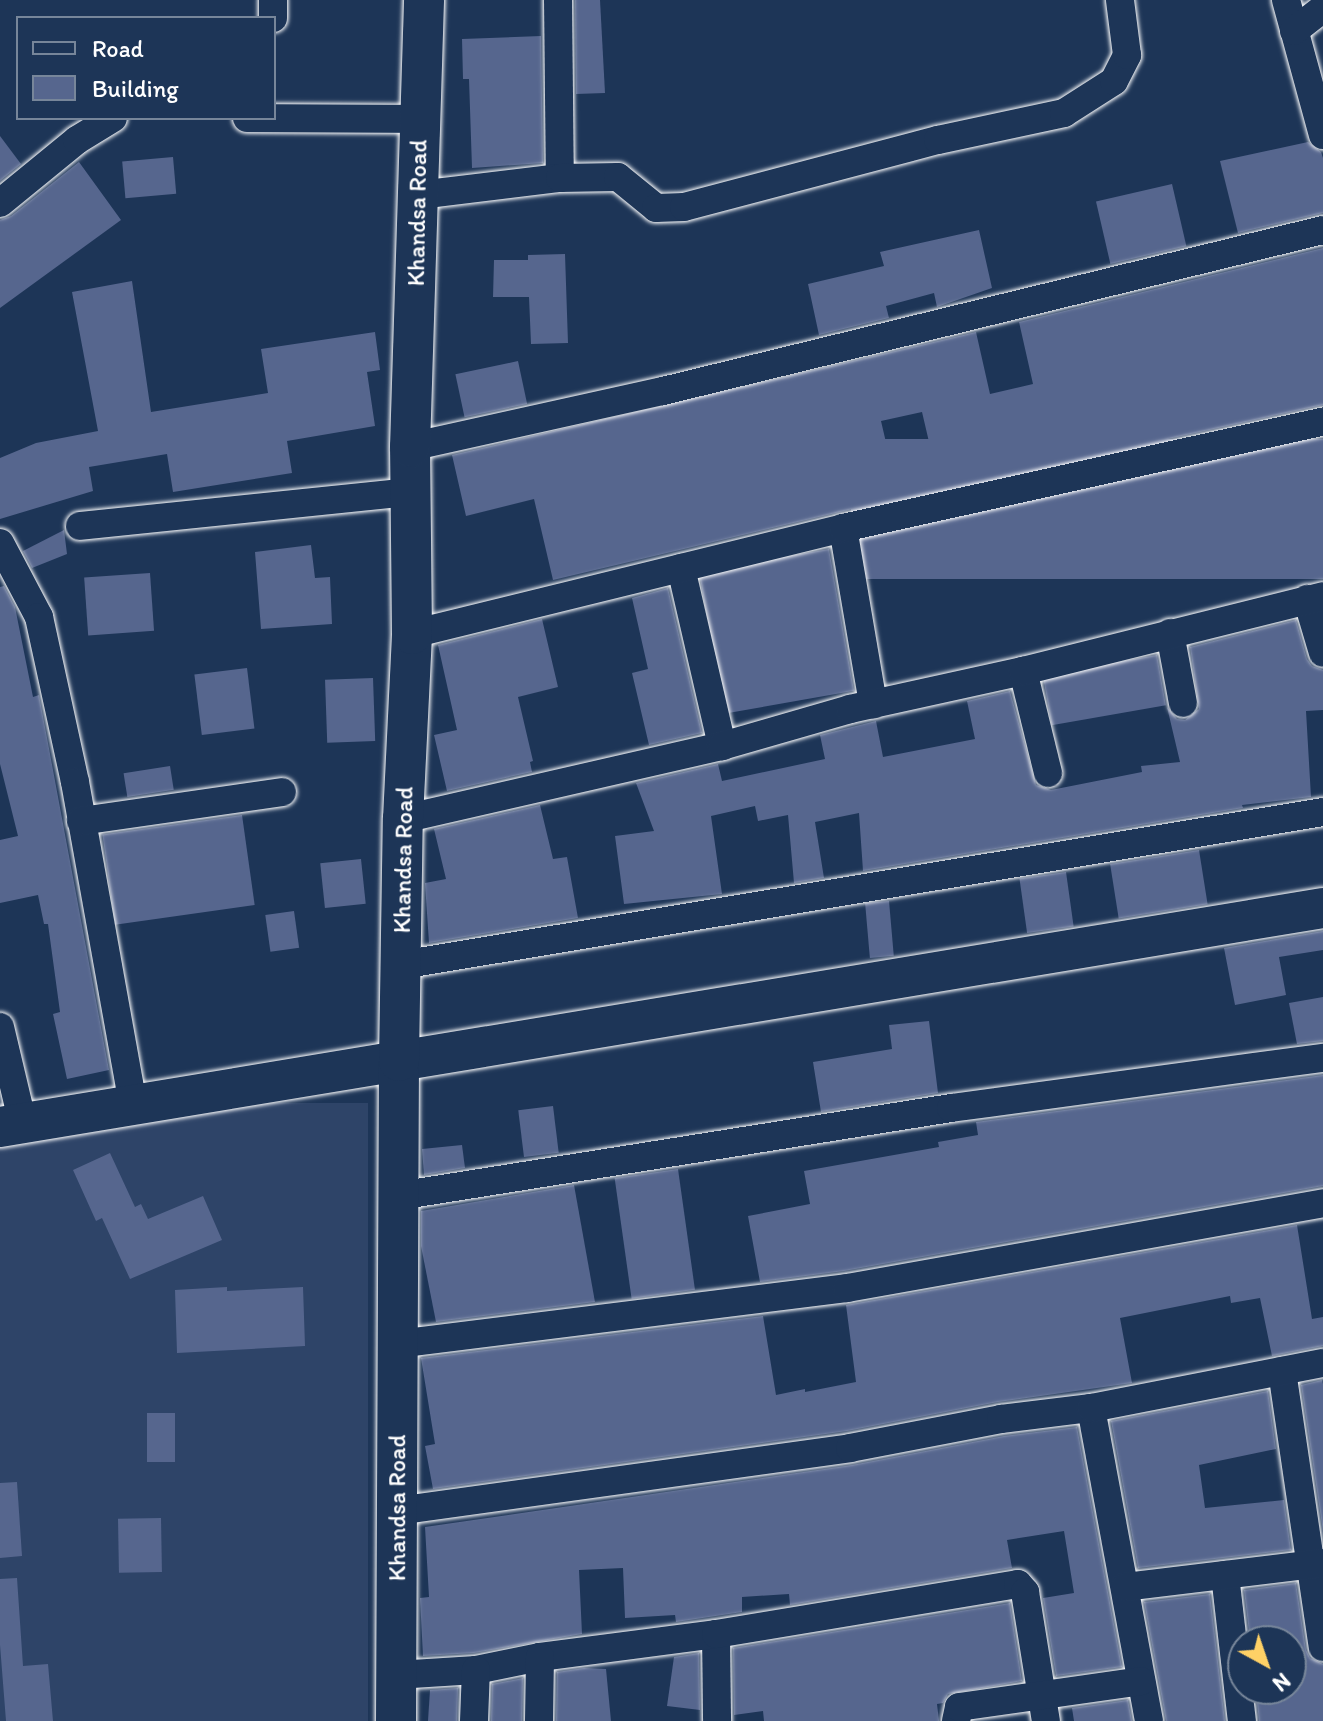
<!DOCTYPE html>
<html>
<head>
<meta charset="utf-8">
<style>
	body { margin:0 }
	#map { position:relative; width:1323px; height:1721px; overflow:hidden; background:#1d3557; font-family:Itim,sans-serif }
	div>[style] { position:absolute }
	.built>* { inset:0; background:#2e4468; transform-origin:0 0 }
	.building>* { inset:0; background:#56668e; transform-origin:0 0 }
	.roads { filter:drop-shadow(0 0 2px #fff) drop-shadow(0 0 2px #fff) }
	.street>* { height:28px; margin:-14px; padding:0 14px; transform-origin:14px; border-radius:14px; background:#1d3557 }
	.secondary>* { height:40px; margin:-20px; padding:0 20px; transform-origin:20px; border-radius:20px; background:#1d3557 }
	span { translate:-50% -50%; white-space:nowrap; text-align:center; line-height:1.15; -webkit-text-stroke:6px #1d3557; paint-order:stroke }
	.street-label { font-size:24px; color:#fff }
	.legend { position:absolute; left:16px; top:16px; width:260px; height:104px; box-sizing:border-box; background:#1d3557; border:2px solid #77869a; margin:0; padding:10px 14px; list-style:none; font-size:24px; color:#fff }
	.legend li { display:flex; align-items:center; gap:16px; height:40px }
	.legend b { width:40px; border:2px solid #77869a }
	.north { position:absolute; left:1227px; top:1625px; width:80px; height:80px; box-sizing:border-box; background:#1d3557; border:2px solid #77869a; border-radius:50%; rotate:140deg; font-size:22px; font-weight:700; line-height:32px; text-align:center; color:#fff }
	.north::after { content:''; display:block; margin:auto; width:28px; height:36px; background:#ffd166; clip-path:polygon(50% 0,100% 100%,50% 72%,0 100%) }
</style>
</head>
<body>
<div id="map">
	<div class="built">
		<div style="left:368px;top:1103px;width:618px;height:373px;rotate:90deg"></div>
	</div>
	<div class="building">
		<div style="clip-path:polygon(575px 0,600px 0,605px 93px,576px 94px)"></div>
		<div style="clip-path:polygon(541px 36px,543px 163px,472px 168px,469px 79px,463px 79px,462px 39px)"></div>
		<div style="clip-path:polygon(0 136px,21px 164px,0 181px)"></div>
		<div style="clip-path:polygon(1308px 142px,1321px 152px,1323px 158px,1323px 213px,1238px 233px,1220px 161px)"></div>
		<div style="left:173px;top:157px;width:37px;height:51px;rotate:85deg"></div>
		<div style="clip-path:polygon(79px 162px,121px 220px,0 308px,0 220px,11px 216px)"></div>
		<div style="left:1172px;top:184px;width:64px;height:78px;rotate:77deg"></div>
		<div style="clip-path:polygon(979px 230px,992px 288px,937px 307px,934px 293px,886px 306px,889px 318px,819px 335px,808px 284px,884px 266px,880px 252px)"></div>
		<div style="clip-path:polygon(1323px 248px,1323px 405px,940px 489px,922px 412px,881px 421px,899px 498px,553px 580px,534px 499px,466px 516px,452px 455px,976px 332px,990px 394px,1033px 384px,1019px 322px)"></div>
		<div style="clip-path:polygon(565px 254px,568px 343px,531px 344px,529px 297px,493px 297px,494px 260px,528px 260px,528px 255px)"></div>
		<div style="clip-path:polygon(132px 281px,151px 412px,268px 393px,261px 349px,375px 332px,380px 370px,367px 372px,375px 426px,287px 441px,292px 473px,173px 492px,167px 454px,89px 467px,93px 491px,0 519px,0 458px,36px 443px,98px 431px,72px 292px)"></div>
		<div style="left:518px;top:361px;width:44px;height:64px;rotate:78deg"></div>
		<div style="left:1323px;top:439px;width:140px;height:472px;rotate:90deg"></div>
		<div style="clip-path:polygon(64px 530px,67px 554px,32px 568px,23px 551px)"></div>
		<div style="clip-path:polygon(311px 545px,315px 578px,330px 577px,332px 624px,261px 629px,255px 552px)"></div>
		<div style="left:829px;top:549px;width:144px;height:132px;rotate:80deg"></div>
		<div style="left:150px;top:573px;width:58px;height:66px;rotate:86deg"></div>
		<div style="clip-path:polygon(4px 586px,15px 607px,33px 697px,39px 695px,109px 1070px,67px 1079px,53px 1014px,60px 1012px,48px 924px,44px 924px,38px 895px,0 903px,0 840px,18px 836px,0 764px,0 587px)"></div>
		<div style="clip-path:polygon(668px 588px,702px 733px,649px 745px,632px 673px,648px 669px,632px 598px)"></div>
		<div style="clip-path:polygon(542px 619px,558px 687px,518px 697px,533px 761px,530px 762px,532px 772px,447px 791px,434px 735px,457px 730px,438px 645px)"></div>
		<div style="clip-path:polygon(1296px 620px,1307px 659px,1312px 666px,1323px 670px,1323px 710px,1306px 711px,1311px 797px,1242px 805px,1243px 808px,863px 871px,859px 813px,815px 822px,824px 878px,794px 883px,788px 815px,758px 821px,755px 806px,711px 816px,722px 894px,624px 904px,615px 836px,654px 831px,636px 783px,718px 764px,722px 781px,825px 759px,820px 735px,876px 721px,883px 757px,975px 739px,967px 701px,1010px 691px,1036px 785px,1051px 790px,1142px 772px,1141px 766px,1180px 762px,1167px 707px,1177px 719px,1185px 720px,1199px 709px,1190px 647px)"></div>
		<div style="left:1157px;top:655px;width:51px;height:116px;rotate:80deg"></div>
		<div style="left:247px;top:668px;width:61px;height:53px;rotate:83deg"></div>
		<div style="left:373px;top:678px;width:63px;height:48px;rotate:88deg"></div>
		<div style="left:170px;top:766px;width:24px;height:47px;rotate:81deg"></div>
		<div style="clip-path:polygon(540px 805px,553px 859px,567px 857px,578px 918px,429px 943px,425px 883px,446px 879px,434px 829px)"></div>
		<div style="left:242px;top:815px;width:91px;height:141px;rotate:82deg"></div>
		<div style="left:1199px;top:850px;width:55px;height:90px;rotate:81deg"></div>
		<div style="left:361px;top:859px;width:45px;height:41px;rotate:84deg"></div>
		<div style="left:1066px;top:872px;width:55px;height:47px;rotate:82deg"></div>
		<div style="left:889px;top:901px;width:55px;height:24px;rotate:85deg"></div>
		<div style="left:294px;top:911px;width:37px;height:29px;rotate:82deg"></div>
		<div style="clip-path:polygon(1323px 931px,1323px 950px,1279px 957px,1286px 995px,1235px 1005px,1224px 948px)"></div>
		<div style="clip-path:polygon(1323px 997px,1323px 1041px,1297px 1044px,1289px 1003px)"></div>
		<div style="clip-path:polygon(929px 1021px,938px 1093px,821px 1112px,813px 1062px,892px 1049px,889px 1025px)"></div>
		<div style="clip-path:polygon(1323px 1075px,1323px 1186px,844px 1271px,760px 1282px,748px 1216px,810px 1204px,804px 1171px,939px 1147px,938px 1142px,978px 1135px,976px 1122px)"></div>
		<div style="left:553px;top:1106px;width:47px;height:35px;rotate:83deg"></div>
		<div style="clip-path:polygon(462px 1145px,465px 1168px,424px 1175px,422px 1149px)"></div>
		<div style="clip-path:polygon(110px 1153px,135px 1207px,141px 1204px,148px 1219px,203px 1196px,222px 1240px,130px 1279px,102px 1218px,96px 1221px,73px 1170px)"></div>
		<div style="left:678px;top:1169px;width:122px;height:64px;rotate:82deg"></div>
		<div style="clip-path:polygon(574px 1185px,595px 1302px,436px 1322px,421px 1246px,421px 1211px)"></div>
		<div style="clip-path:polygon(1297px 1225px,1312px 1319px,1323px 1317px,1323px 1346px,1272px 1356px,1260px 1298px,1231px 1303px,1230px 1296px,1120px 1318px,1132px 1383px,998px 1402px,847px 1431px,433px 1489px,425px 1446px,435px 1444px,421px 1358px,763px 1316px,776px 1395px,805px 1389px,805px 1392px,856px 1382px,846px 1305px)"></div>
		<div style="clip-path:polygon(227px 1287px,227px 1291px,303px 1287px,305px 1346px,177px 1353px,175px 1290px)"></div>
		<div style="clip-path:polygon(1322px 1380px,1323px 1384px,1323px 1531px,1301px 1385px)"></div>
		<div style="clip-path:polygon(1268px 1391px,1276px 1449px,1199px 1465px,1205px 1508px,1284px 1500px,1291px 1550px,1138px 1568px,1111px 1421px)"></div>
		<div style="left:147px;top:1413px;width:28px;height:49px"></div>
		<div style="clip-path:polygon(1077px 1427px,1122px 1667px,1056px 1676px,1043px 1598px,1074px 1593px,1064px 1531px,1007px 1540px,1012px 1568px,790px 1605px,789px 1594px,742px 1597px,742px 1612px,676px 1622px,675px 1615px,625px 1618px,623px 1568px,579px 1570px,582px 1634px,474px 1653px,423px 1656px,420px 1598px,429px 1597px,425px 1527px,852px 1465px,1004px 1436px)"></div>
		<div style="clip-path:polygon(17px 1482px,22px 1556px,0 1558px,0 1483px)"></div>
		<div style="left:161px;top:1518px;width:54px;height:43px;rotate:89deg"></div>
		<div style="clip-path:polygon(17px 1578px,23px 1666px,48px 1664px,53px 1721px,6px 1721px,0 1645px,0 1579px)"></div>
		<div style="clip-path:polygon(1296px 1583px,1306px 1650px,1310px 1658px,1323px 1664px,1323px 1721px,1259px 1721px,1256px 1693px,1291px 1689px,1291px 1634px,1250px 1640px,1244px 1590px)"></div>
		<div style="clip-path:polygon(1210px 1594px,1225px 1721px,1166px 1721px,1144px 1602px)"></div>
		<div style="clip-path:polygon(1010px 1603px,1022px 1681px,948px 1694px,943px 1703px,937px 1704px,939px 1721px,764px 1721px,763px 1711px,734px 1715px,733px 1648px)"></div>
		<div style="clip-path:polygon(699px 1653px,700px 1710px,667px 1706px,674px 1657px)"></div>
		<div style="clip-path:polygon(584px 1668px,606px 1669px,611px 1721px,556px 1721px,557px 1672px)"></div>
		<div style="clip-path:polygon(523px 1678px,522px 1721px,491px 1721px,492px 1684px)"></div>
		<div style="clip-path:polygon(458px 1688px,457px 1721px,428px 1721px,430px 1690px)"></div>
		<div style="clip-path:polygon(1128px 1700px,1132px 1721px,1074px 1721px,1072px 1708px)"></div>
	</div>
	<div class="roads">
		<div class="street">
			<div style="left:273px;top:0;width:18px;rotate:90deg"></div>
			<div style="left:558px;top:0;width:178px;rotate:89.4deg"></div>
			<div style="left:1286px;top:0;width:140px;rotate:74.7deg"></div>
			<div style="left:1294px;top:31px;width:37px;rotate:-38deg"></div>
			<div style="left:247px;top:118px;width:172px;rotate:0.3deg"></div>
			<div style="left:419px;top:195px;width:142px;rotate:-6.9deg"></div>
			<div style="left:560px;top:178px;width:58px;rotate:-1deg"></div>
			<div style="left:618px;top:177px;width:49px;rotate:39.2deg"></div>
			<div style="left:656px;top:208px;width:28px;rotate:-2deg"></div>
			<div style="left:684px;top:207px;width:263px;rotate:-14.8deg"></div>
			<div style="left:938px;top:140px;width:129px;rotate:-12.1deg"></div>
			<div style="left:1064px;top:113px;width:59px;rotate:-32.6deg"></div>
			<div style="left:1114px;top:81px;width:29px;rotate:-63deg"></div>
			<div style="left:1127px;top:55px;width:55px;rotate:-97.3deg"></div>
			<div style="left:0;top:203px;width:99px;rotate:-39.3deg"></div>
			<div style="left:77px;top:140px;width:42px;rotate:-31.4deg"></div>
			<div style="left:410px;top:447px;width:259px;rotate:-12.5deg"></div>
			<div style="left:663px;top:391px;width:679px;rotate:-13.71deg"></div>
			<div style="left:80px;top:526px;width:333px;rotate:-5.9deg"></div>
			<div style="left:843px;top:528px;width:179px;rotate:80.3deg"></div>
			<div style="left:0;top:543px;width:84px;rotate:62.2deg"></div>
			<div style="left:39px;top:617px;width:169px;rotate:77.7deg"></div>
			<div style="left:75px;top:782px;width:328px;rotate:79.8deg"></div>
			<div style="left:681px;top:568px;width:183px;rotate:77deg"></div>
			<div style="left:1307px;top:599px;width:56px;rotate:73.5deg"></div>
			<div style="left:1170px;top:633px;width:71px;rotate:79.5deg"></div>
			<div style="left:412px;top:634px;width:444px;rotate:-13.8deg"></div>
			<div style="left:843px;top:528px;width:492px;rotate:-12.5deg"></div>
			<div style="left:1023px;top:671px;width:105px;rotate:76.2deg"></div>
			<div style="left:403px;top:819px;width:327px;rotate:-12.9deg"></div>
			<div style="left:722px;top:746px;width:133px;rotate:-16.1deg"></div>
			<div style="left:850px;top:709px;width:177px;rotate:-12.4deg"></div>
			<div style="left:1023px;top:671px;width:309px;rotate:-14deg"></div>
			<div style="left:81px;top:821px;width:203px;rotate:-8.2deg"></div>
			<div style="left:401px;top:965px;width:935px;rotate:-9.42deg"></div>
			<div style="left:0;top:1027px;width:100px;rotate:76.7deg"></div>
			<div style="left:398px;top:1196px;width:560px;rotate:-9.04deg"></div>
			<div style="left:951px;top:1108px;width:375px;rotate:-7.7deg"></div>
			<div style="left:398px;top:1344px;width:452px;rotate:-7.1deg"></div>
			<div style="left:847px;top:1288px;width:484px;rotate:-10.1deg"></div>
			<div style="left:1282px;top:1371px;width:279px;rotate:81.6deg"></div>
			<div style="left:1091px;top:1408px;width:318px;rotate:79.5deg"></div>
			<div style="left:397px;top:1511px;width:457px;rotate:-7.9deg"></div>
			<div style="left:850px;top:1448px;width:154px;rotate:-10.9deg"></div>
			<div style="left:1001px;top:1419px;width:91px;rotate:-7deg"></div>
			<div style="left:1091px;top:1408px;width:236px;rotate:-11deg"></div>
			<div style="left:1225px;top:1575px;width:147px;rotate:83.4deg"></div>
			<div style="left:1125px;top:1587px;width:199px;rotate:-6.9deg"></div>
			<div style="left:716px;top:1634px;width:87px;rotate:89.3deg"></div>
			<div style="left:396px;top:1675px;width:80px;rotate:-3.6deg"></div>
			<div style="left:476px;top:1670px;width:65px;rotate:-11.5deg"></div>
			<div style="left:540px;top:1657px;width:177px;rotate:-7.4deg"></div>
			<div style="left:716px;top:1634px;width:306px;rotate:-9.4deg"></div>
			<div style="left:1018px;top:1584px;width:11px;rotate:49deg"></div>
			<div style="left:1025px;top:1592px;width:131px;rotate:80.8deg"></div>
			<div style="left:474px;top:1721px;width:51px;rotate:-87.8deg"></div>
			<div style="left:539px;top:1721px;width:64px;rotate:-89.1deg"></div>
			<div style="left:956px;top:1721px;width:14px;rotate:-78deg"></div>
			<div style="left:959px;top:1707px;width:184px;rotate:-8.1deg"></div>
		</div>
		<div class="secondary">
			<div style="left:0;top:1127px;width:1341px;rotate:-9.4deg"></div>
			<div style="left:396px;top:1721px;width:660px;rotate:-89.74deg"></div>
			<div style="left:399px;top:1061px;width:242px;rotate:-89.1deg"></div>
			<div style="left:403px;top:819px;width:185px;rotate:-87.2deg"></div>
			<div style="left:412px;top:634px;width:187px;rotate:-90.6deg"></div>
			<div style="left:410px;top:447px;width:447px;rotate:-88.2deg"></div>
		</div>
	</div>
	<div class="street-label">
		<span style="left:417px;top:213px;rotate:-89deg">Khandsa Road</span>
		<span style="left:403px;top:860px;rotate:-89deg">Khandsa Road</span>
		<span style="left:397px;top:1508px;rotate:-90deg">Khandsa Road</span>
	</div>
	<ul class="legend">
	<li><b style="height:10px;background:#1d3557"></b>Road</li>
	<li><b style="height:22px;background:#56668e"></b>Building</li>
	</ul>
	<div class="north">N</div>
</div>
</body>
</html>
